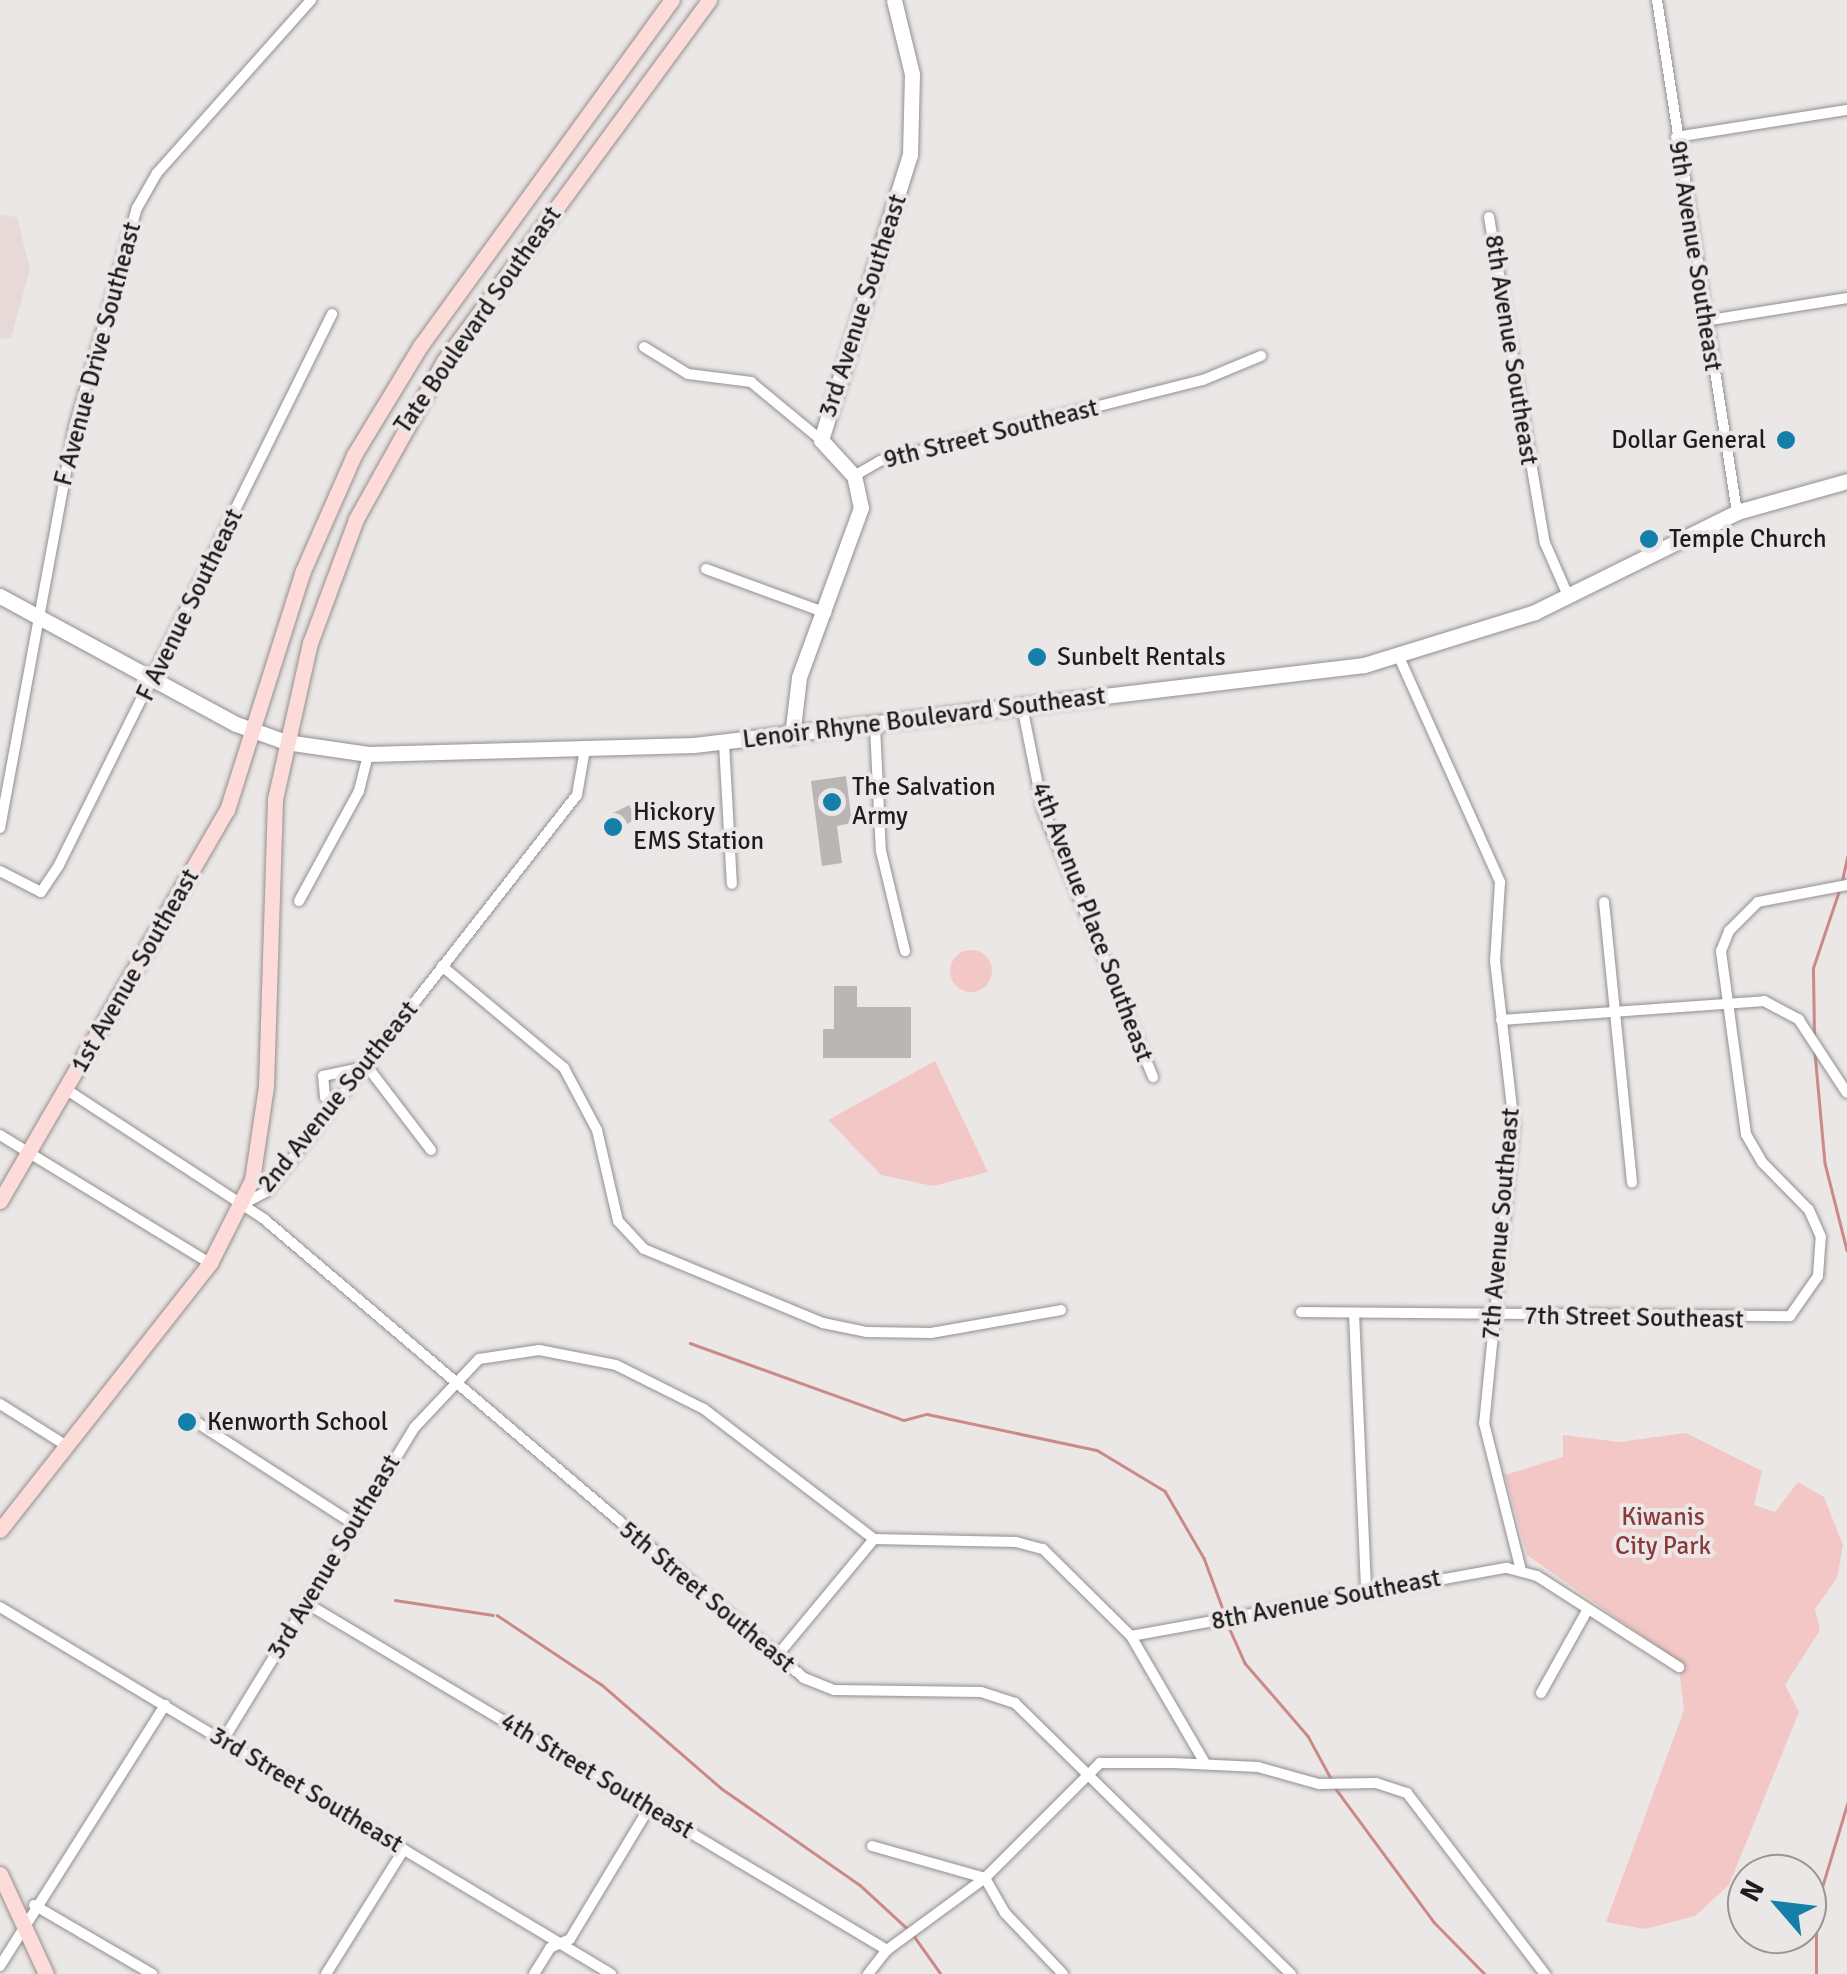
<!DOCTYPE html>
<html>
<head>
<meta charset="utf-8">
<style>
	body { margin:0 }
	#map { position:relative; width:1847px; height:1974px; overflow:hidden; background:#ece7e7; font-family:Signika,sans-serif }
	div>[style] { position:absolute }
	.built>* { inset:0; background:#e6d9d8 }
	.green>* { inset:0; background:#f3c7c5 }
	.round { border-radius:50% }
	.stream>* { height:2.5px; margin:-1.25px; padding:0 1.25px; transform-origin:1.25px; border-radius:1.25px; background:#cb8988 }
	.building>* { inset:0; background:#bab6b6; transform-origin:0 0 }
	.roads { filter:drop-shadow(0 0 2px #938f8f) drop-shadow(0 0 2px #938f8f) }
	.street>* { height:10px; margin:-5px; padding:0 5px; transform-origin:5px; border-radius:5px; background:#fff }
	.secondary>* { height:15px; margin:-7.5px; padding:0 7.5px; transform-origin:7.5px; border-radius:7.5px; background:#fff }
	.primary>* { height:15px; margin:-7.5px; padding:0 7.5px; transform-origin:7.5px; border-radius:7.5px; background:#fddbd9 }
	.dots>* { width:28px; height:28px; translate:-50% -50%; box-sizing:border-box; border:5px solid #ece7e7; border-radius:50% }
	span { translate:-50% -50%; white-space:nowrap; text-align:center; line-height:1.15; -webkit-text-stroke:8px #ece7e7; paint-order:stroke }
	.street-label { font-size:25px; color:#1d1b1b }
	.poi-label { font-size:25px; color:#1d1b1b }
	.right { translate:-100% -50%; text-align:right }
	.left { translate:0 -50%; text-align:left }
	.park-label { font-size:25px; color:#8b3a3c }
	.north { position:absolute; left:1727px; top:1854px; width:100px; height:100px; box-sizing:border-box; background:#ece7e7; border:2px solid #999595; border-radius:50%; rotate:298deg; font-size:28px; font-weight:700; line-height:40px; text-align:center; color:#1d1b1b }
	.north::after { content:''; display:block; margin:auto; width:35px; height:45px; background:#147fa8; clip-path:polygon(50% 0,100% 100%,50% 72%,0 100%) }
</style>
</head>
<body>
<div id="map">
	<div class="built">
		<div style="clip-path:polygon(0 215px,17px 217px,30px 269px,11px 338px,0 339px)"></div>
	</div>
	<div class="green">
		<div class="round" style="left:950px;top:950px;width:42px;height:42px"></div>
		<div style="clip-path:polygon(935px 1061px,988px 1172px,933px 1186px,881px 1175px,828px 1120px)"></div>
		<div style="clip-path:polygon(1686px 1433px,1762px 1471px,1754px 1505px,1775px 1512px,1798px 1482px,1824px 1497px,1843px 1545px,1837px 1578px,1815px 1609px,1820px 1630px,1785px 1685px,1799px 1712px,1729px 1885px,1695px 1916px,1645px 1929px,1606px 1922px,1684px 1710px,1678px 1661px,1527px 1555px,1505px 1475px,1563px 1457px,1563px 1435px,1619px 1442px)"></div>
	</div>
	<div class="stream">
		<div style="left:1842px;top:881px;width:24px;rotate:-78deg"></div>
		<div style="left:1814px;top:1035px;width:67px;rotate:-90.9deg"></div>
		<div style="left:1813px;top:968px;width:84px;rotate:-71.4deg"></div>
		<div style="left:1815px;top:1053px;width:110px;rotate:84.8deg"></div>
		<div style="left:1825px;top:1163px;width:90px;rotate:75.8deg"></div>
		<div style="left:690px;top:1343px;width:227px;rotate:19.8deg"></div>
		<div style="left:904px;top:1420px;width:24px;rotate:-15deg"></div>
		<div style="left:927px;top:1414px;width:174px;rotate:12deg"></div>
		<div style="left:1097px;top:1450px;width:79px;rotate:31.1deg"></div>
		<div style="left:1165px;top:1491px;width:78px;rotate:59.8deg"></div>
		<div style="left:1204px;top:1558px;width:63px;rotate:69.6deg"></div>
		<div style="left:395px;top:1600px;width:99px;rotate:8.7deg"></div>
		<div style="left:497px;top:1615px;width:125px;rotate:33.6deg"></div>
		<div style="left:601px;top:1684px;width:159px;rotate:40.9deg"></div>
		<div style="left:721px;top:1788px;width:169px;rotate:34.9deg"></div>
		<div style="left:860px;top:1885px;width:67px;rotate:42.6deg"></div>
		<div style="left:1228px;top:1625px;width:42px;rotate:65.9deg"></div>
		<div style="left:1245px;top:1663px;width:96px;rotate:49.2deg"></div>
		<div style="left:1308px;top:1736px;width:52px;rotate:61.5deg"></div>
		<div style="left:1336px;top:1789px;width:165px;rotate:53.6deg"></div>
		<div style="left:1434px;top:1922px;width:73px;rotate:45.6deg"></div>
		<div style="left:914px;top:1936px;width:47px;rotate:54.6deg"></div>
		<div style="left:1816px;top:1974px;width:67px;rotate:-90deg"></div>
		<div style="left:1816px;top:1907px;width:108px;rotate:-73.2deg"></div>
	</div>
	<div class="building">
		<div style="clip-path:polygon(846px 776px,852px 823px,837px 826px,842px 863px,822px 866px,811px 781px)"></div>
		<div style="left:629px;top:805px;width:16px;height:31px;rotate:63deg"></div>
		<div style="clip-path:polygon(834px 986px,857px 986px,857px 1007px,911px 1007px,911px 1058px,823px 1058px,823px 1029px,834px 1029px)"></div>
	</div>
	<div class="roads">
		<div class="street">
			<div style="left:1657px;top:0;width:518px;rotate:81.12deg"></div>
			<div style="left:1676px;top:137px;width:173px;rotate:-9deg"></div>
			<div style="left:1489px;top:217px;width:331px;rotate:80.3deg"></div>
			<div style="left:1545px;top:543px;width:60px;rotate:66.4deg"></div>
			<div style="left:1704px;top:321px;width:145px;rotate:-9.1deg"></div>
			<div style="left:644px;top:347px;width:52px;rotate:31.5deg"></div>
			<div style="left:688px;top:374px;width:64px;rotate:7.2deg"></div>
			<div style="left:751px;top:382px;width:91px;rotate:39.6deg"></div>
			<div style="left:854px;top:476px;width:30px;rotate:-30deg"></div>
			<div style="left:880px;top:461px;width:333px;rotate:-14.1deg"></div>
			<div style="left:1203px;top:380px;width:63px;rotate:-22.5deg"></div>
			<div style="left:706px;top:569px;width:128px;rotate:20.1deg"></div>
			<div style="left:1399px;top:657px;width:247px;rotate:65.8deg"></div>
			<div style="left:1500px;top:882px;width:79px;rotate:93.6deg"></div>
			<div style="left:1495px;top:961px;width:164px;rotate:83.4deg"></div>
			<div style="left:1514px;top:1124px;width:301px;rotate:95.7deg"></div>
			<div style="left:1484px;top:1423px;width:152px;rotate:75.9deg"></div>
			<div style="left:1022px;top:706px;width:106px;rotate:78.6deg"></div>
			<div style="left:1043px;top:810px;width:289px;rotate:67.6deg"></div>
			<div style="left:875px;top:726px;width:125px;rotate:87.3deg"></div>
			<div style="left:881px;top:851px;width:103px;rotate:76.5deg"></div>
			<div style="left:724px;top:743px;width:141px;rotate:86.8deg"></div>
			<div style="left:0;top:828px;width:410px;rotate:-79.5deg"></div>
			<div style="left:75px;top:425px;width:226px;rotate:-74.1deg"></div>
			<div style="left:137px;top:208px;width:40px;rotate:-60.3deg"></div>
			<div style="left:157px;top:173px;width:232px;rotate:-48.3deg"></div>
			<div style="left:0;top:871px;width:46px;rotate:27.1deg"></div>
			<div style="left:41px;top:892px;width:32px;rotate:-56deg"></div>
			<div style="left:59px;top:865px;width:615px;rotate:-63.64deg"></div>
			<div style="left:299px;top:901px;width:125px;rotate:-61.4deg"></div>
			<div style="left:359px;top:791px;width:38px;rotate:-76deg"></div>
			<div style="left:1604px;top:902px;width:282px;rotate:84.3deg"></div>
			<div style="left:442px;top:966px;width:159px;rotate:39.9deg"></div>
			<div style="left:564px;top:1068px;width:70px;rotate:62deg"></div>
			<div style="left:597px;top:1130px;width:93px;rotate:77deg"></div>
			<div style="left:618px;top:1221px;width:38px;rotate:47deg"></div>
			<div style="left:644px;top:1249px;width:194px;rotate:22.5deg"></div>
			<div style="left:823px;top:1323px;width:45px;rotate:11.6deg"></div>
			<div style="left:867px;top:1332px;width:64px;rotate:0.9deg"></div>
			<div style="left:931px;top:1333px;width:132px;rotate:-10deg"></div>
			<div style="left:1501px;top:1020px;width:264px;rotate:-4.1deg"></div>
			<div style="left:1764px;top:1001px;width:40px;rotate:28deg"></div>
			<div style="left:1799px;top:1020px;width:87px;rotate:56.7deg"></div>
			<div style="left:366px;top:1065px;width:107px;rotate:52.6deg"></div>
			<div style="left:67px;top:1090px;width:235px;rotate:33.2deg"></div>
			<div style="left:264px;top:1219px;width:709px;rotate:40.36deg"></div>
			<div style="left:804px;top:1678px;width:32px;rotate:22deg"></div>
			<div style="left:834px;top:1690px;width:147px;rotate:0.8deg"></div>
			<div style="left:981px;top:1692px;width:36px;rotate:18deg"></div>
			<div style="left:1015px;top:1703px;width:387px;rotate:44.5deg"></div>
			<div style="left:339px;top:1098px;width:14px;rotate:-176deg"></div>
			<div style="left:325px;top:1097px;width:21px;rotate:-95deg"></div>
			<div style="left:323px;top:1076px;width:39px;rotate:-12deg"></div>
			<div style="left:0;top:1135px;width:246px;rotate:31.4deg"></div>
			<div style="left:243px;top:1204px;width:27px;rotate:-28deg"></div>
			<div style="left:267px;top:1191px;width:503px;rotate:-51.95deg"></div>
			<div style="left:577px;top:795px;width:47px;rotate:-80.1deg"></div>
			<div style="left:1301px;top:1312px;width:489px;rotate:0.5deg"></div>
			<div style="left:1790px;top:1316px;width:49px;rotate:-55deg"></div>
			<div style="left:1818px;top:1276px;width:39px;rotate:-86deg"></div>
			<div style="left:1821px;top:1237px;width:30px;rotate:-114deg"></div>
			<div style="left:1809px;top:1210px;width:67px;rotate:-134.4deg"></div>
			<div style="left:1762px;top:1162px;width:32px;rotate:-120deg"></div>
			<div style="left:1746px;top:1134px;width:185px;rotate:-97.8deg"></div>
			<div style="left:1721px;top:951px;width:22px;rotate:-68deg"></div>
			<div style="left:1729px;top:931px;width:41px;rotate:-45deg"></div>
			<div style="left:1758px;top:902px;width:91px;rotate:-10.8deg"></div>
			<div style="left:1354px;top:1313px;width:279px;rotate:87.5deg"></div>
			<div style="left:0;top:1404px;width:79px;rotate:32.1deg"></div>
			<div style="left:193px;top:1420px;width:192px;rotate:32.9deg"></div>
			<div style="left:306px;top:1603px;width:677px;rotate:30.85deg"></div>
			<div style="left:0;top:1607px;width:713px;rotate:30.99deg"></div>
			<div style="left:1131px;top:1636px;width:382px;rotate:-10.3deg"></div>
			<div style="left:1507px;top:1568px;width:31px;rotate:15deg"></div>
			<div style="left:1537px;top:1576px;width:169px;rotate:32.7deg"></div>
			<div style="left:776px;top:1657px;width:153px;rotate:-50.3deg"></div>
			<div style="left:1541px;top:1693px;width:96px;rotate:-60.8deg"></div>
			<div style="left:223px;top:1740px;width:366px;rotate:-58.5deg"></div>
			<div style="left:414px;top:1428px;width:95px;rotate:-46.7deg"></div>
			<div style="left:479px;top:1359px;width:61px;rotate:-8.5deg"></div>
			<div style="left:539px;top:1350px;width:78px;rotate:11deg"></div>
			<div style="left:616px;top:1365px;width:98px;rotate:26.6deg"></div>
			<div style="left:704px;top:1409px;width:214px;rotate:37.4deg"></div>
			<div style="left:874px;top:1539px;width:142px;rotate:1.2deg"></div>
			<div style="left:1016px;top:1542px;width:28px;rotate:15deg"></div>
			<div style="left:1043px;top:1549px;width:124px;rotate:44.7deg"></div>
			<div style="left:1131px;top:1636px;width:147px;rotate:59.8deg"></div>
			<div style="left:872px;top:1846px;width:117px;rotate:15.8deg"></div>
			<div style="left:985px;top:1878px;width:40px;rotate:60.3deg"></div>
			<div style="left:1005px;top:1913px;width:84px;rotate:46.4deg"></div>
			<div style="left:34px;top:1905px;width:137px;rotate:30.3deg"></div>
			<div style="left:0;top:1966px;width:309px;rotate:-57.7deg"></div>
			<div style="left:326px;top:1974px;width:147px;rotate:-58deg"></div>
			<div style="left:534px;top:1974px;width:31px;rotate:-58deg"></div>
			<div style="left:550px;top:1948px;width:22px;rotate:-24deg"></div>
			<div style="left:570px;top:1939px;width:153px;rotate:-58.9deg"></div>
			<div style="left:868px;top:1974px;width:31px;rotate:-52deg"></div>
			<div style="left:887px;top:1950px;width:122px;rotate:-36.3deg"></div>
			<div style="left:985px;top:1878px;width:163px;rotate:-45deg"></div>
			<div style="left:1100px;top:1763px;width:73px"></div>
			<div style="left:1173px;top:1763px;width:85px;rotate:2.7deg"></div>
			<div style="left:1258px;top:1767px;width:63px;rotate:15.6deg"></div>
			<div style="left:1319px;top:1784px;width:57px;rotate:-1deg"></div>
			<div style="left:1376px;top:1783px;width:33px;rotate:18deg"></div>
			<div style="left:1407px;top:1793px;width:228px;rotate:52.7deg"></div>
		</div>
		<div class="secondary">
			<div style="left:0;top:596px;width:268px;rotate:28.5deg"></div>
			<div style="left:236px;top:724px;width:53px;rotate:19.8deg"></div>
			<div style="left:286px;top:742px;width:83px;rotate:8.3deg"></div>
			<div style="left:368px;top:754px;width:326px;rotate:-1.6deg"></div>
			<div style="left:694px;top:745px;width:675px;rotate:-6.81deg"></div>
			<div style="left:1364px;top:665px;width:179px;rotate:-17.2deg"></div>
			<div style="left:1535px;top:612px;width:225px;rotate:-26.3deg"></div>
			<div style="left:1737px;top:512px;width:114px;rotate:-15.7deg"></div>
			<div style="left:792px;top:736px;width:59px;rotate:-83.2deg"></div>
			<div style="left:799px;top:677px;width:180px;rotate:-69.9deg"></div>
			<div style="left:861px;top:508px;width:33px;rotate:-102deg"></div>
			<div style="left:854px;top:476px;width:49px;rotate:-132.5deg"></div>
			<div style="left:821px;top:440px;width:299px;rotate:-72.7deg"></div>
			<div style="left:910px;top:155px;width:81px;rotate:-88.6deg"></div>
			<div style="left:912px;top:74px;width:76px;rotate:-103.7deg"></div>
		</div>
		<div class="primary">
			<div style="left:0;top:1201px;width:452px;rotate:-59.9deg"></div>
			<div style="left:227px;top:810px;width:249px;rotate:-72.4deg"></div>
			<div style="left:302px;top:573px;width:129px;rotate:-66.2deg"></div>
			<div style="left:354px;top:455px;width:129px;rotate:-58.7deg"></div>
			<div style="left:421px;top:345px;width:427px;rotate:-54deg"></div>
			<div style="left:0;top:1530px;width:340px;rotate:-51.8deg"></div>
			<div style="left:210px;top:1263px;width:93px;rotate:-63.2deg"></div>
			<div style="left:252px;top:1180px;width:95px;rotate:-81.5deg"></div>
			<div style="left:266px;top:1086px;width:287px;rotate:-88.2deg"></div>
			<div style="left:275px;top:799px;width:160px;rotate:-77.4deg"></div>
			<div style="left:310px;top:643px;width:132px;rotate:-69.6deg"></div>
			<div style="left:356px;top:519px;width:181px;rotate:-60.9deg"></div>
			<div style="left:444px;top:361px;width:448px;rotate:-53.7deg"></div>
			<div style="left:0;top:1874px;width:110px;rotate:65.3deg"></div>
		</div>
	</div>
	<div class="dots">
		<div style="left:1786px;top:440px;background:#147fa8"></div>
		<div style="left:1649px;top:539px;background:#147fa8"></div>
		<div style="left:1037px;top:657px;background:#147fa8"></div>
		<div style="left:832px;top:802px;background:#147fa8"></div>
		<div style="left:613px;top:827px;background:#147fa8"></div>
		<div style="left:187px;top:1422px;background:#147fa8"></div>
	</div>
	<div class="street-label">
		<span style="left:1695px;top:256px;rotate:81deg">9th Avenue Southeast</span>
		<span style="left:863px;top:306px;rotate:-72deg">3rd Avenue Southeast</span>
		<span style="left:478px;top:320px;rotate:-55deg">Tate Boulevard Southeast</span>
		<span style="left:1511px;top:350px;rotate:81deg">8th Avenue Southeast</span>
		<span style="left:98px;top:354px;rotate:-75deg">F Avenue Drive Southeast</span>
		<span style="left:991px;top:434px;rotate:-14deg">9th Street Southeast</span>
		<span style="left:190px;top:605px;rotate:-64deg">F Avenue Southeast</span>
		<span style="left:924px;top:718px;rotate:-7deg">Lenoir Rhyne Boulevard Southeast</span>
		<span style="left:1092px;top:922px;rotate:69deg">4th Avenue Place Southeast</span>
		<span style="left:135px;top:971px;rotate:-60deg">1st Avenue Southeast</span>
		<span style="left:338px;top:1097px;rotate:-51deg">2nd Avenue Southeast</span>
		<span style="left:1501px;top:1224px;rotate:-85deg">7th Avenue Southeast</span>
		<span style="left:1634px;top:1318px;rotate:1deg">7th Street Southeast</span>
		<span style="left:334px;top:1557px;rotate:-59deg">3rd Avenue Southeast</span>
		<span style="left:707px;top:1597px;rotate:40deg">5th Street Southeast</span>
		<span style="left:1326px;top:1600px;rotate:-11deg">8th Avenue Southeast</span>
		<span style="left:597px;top:1776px;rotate:31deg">4th Street Southeast</span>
		<span style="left:306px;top:1790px;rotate:31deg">3rd Street Southeast</span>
	</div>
	<div class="poi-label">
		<span class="right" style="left:1766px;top:440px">Dollar General</span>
		<span class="left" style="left:1669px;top:539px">Temple Church</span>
		<span class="left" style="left:1057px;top:657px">Sunbelt Rentals</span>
		<span class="left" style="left:852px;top:802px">The Salvation<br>Army</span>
		<span class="left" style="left:633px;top:827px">Hickory<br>EMS Station</span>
		<span class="left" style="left:207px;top:1422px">Kenworth School</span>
	</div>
	<div class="park-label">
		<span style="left:1663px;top:1532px">Kiwanis<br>City Park</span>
	</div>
	<div class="north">N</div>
</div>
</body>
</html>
